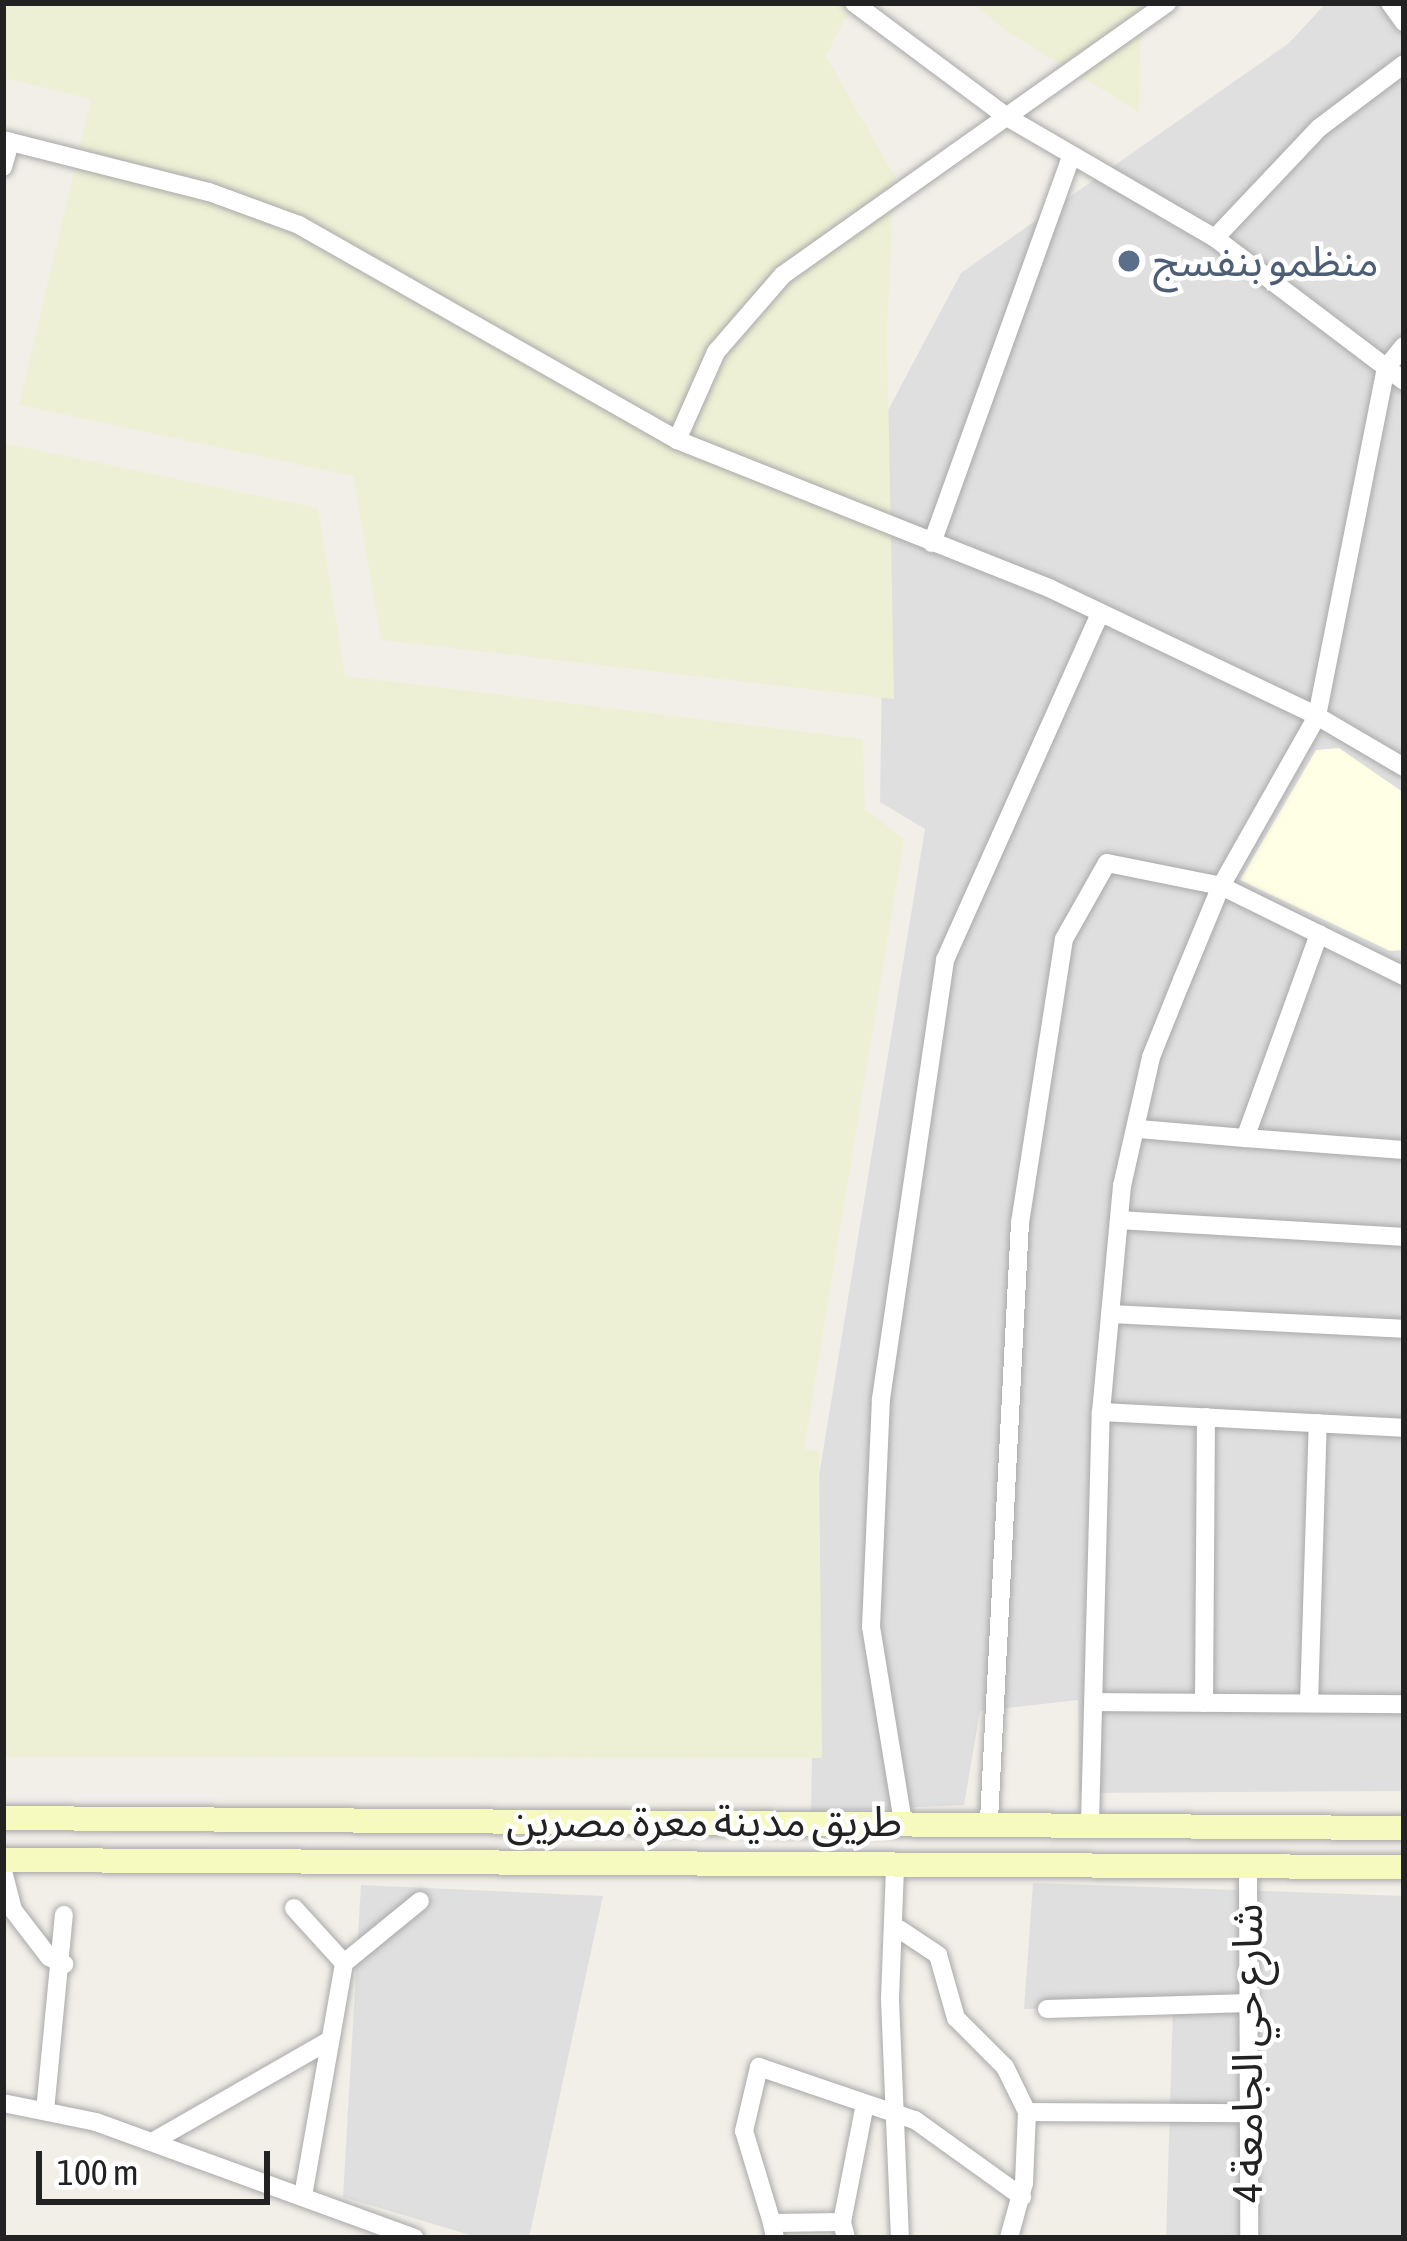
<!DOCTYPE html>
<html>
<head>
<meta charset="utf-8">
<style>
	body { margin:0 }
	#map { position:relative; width:1407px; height:2241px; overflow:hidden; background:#f2efe9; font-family:"Asap Condensed","Noto Sans Arabic",sans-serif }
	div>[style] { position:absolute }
	.residential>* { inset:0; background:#e0dfdf }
	.education>* { inset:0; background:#ffffe5 }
	.farmland>* { inset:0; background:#eef0d5 }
	.roads { filter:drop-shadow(0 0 3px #a9a9a9) drop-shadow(0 0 3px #a9a9a9) }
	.street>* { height:18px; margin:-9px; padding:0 9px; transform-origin:9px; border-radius:9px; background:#fff }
	.secondary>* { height:24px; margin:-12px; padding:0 12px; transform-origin:12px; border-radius:12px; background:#f7fabf }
	.dots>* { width:33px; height:33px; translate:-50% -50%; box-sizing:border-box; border:6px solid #fff; border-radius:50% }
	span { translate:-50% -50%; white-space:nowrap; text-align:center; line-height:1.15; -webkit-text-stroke:9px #fff; paint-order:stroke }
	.service-label { font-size:42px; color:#4e5e75 }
	.left { translate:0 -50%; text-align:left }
	.street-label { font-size:42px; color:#222 }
	.frame { position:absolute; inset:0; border:6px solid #222; pointer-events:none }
	.scale { position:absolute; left:36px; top:2151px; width:234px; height:54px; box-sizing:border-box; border:6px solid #222; border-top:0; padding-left:15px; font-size:36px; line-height:42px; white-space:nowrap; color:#222; -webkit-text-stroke:9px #fff; paint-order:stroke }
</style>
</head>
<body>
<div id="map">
	<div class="residential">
		<div style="clip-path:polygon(1326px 3px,1404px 3px,1404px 1791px,1079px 1793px,1078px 1700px,980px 1711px,964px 1805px,811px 1812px,817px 1488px,925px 829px,880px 802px,886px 414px,961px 273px,1289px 43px)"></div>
		<div style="clip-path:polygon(1033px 1883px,1404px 1896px,1404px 2238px,1166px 2238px,1173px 2006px,1024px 2009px)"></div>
		<div style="clip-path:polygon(361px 1885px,603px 1896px,529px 2238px,480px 2238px,343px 2197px)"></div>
	</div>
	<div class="education">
		<div style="clip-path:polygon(1339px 748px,1404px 793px,1404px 950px,1390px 951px,1240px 880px,1316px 750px)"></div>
	</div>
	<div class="farmland">
		<div style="clip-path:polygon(3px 3px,853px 3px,826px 56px,894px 175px,887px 333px,894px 699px,381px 640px,353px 476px,19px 405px,91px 99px,3px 78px)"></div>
		<div style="clip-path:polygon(973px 3px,1141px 3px,1139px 112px,1006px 31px)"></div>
		<div style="clip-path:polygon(3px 443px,318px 508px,345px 676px,863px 739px,865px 809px,904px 839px,804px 1449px,819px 1451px,822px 1758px,3px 1757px)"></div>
	</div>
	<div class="roads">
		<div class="street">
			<div style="left:854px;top:3px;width:191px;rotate:36.7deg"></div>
			<div style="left:1007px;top:117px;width:241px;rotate:30.2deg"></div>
			<div style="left:1215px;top:238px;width:237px;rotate:37.1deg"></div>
			<div style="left:1390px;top:3px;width:24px;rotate:54deg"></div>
			<div style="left:3px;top:140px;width:212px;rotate:14.2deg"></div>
			<div style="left:209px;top:192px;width:96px;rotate:20.1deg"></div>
			<div style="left:299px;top:225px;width:435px;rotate:29.6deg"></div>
			<div style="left:677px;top:440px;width:400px;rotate:21.7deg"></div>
			<div style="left:1049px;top:588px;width:297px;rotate:25.5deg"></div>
			<div style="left:1317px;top:716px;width:101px;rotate:30.4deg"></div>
			<div style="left:3px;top:167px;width:26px;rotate:-74deg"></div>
			<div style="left:1215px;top:238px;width:151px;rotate:-46.6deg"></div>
			<div style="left:1319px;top:128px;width:106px;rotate:-37deg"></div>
			<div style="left:677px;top:440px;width:96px;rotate:-66.1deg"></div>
			<div style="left:716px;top:352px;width:102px;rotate:-49deg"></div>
			<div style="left:783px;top:275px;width:471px;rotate:-35.3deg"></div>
			<div style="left:932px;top:543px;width:412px;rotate:-70.2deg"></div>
			<div style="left:1319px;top:934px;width:217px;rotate:109.9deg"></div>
			<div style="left:1245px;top:1138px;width:159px;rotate:4.3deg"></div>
			<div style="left:1139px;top:1129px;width:106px;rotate:4.9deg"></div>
			<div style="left:1119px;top:1220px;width:286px;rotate:3.4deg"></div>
			<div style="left:1110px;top:1314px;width:294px;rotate:2.9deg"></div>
			<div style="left:1101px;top:1412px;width:303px;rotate:3deg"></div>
			<div style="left:1094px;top:1702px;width:310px;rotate:0.4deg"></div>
			<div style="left:1204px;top:1703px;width:286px;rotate:-89.6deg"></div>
			<div style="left:1309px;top:1703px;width:280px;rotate:-88.2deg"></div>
			<div style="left:989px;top:1820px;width:598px;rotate:-87.03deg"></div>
			<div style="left:1020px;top:1223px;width:287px;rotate:-81.2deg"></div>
			<div style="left:1064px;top:939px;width:87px;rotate:-60.5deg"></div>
			<div style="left:1107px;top:863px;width:116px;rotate:11.4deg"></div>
			<div style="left:1221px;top:886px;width:204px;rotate:26.2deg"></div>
			<div style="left:903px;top:1822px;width:198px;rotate:-99.3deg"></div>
			<div style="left:871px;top:1627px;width:228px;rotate:-87.5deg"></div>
			<div style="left:881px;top:1399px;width:444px;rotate:-81.7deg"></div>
			<div style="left:945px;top:960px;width:380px;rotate:-65.9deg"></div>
			<div style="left:1090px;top:1822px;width:410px;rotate:-88.5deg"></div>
			<div style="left:1101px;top:1412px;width:227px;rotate:-84.7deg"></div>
			<div style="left:1122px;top:1186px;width:132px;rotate:-77.3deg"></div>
			<div style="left:1151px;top:1057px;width:83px;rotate:-68.1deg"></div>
			<div style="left:1182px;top:980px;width:102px;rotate:-67.5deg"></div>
			<div style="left:1221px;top:886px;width:195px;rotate:-60.5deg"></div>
			<div style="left:1317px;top:716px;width:355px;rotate:-78.8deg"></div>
			<div style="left:1386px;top:368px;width:28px;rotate:-51deg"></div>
			<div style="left:1248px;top:1867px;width:371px;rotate:89.8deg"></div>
			<div style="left:895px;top:1868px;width:132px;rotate:92.2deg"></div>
			<div style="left:890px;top:2000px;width:238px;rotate:87.6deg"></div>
			<div style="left:3px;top:1871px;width:40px;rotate:75.6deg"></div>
			<div style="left:13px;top:1910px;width:59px;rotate:52.5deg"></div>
			<div style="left:49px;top:1957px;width:17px;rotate:25deg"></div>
			<div style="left:294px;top:1908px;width:74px;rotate:47.7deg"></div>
			<div style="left:899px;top:1929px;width:47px;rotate:33.7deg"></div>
			<div style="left:938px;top:1955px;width:66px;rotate:74.1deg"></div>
			<div style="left:956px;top:2018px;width:69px;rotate:45deg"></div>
			<div style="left:1005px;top:2067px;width:50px;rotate:63.9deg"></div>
			<div style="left:1027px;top:2112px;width:71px;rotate:92.4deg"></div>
			<div style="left:1024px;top:2183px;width:57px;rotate:105.3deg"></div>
			<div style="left:1047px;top:2009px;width:202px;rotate:-1.7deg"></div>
			<div style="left:3px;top:2103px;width:95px;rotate:11.5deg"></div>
			<div style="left:96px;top:2122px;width:339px;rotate:20deg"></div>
			<div style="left:45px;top:2111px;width:197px;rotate:-84.5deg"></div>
			<div style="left:1027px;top:2112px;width:221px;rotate:0.3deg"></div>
			<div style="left:152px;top:2142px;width:205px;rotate:-29.8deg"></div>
			<div style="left:303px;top:2196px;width:237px;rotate:-80deg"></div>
			<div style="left:344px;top:1963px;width:98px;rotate:-39.2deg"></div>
			<div style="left:842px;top:2222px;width:120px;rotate:-79deg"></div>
			<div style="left:772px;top:2223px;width:96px;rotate:-106.9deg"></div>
			<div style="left:744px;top:2131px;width:66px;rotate:-76.8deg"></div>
			<div style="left:759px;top:2067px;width:165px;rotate:18.8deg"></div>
			<div style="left:915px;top:2120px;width:132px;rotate:35.7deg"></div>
			<div style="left:775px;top:2238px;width:15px;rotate:-101deg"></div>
			<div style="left:772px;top:2223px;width:70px;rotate:-0.8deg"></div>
			<div style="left:842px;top:2222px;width:16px;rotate:76deg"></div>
		</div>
		<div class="secondary">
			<div style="left:3px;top:1818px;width:1401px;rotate:0.41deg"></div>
			<div style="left:3px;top:1860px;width:1401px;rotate:0.29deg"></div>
		</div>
	</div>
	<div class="dots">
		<div style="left:1129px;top:261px;background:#5c6f8a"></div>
	</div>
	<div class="service-label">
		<span class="left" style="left:1153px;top:261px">منظمو بنفسج</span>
	</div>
	<div class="street-label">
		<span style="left:704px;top:1821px">طريق مدينة معرة مصرين</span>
		<span style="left:1247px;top:2053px;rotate:-90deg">شارع حي الجامعة 4</span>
	</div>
	<div class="frame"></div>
	<div class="scale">100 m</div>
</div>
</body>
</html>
